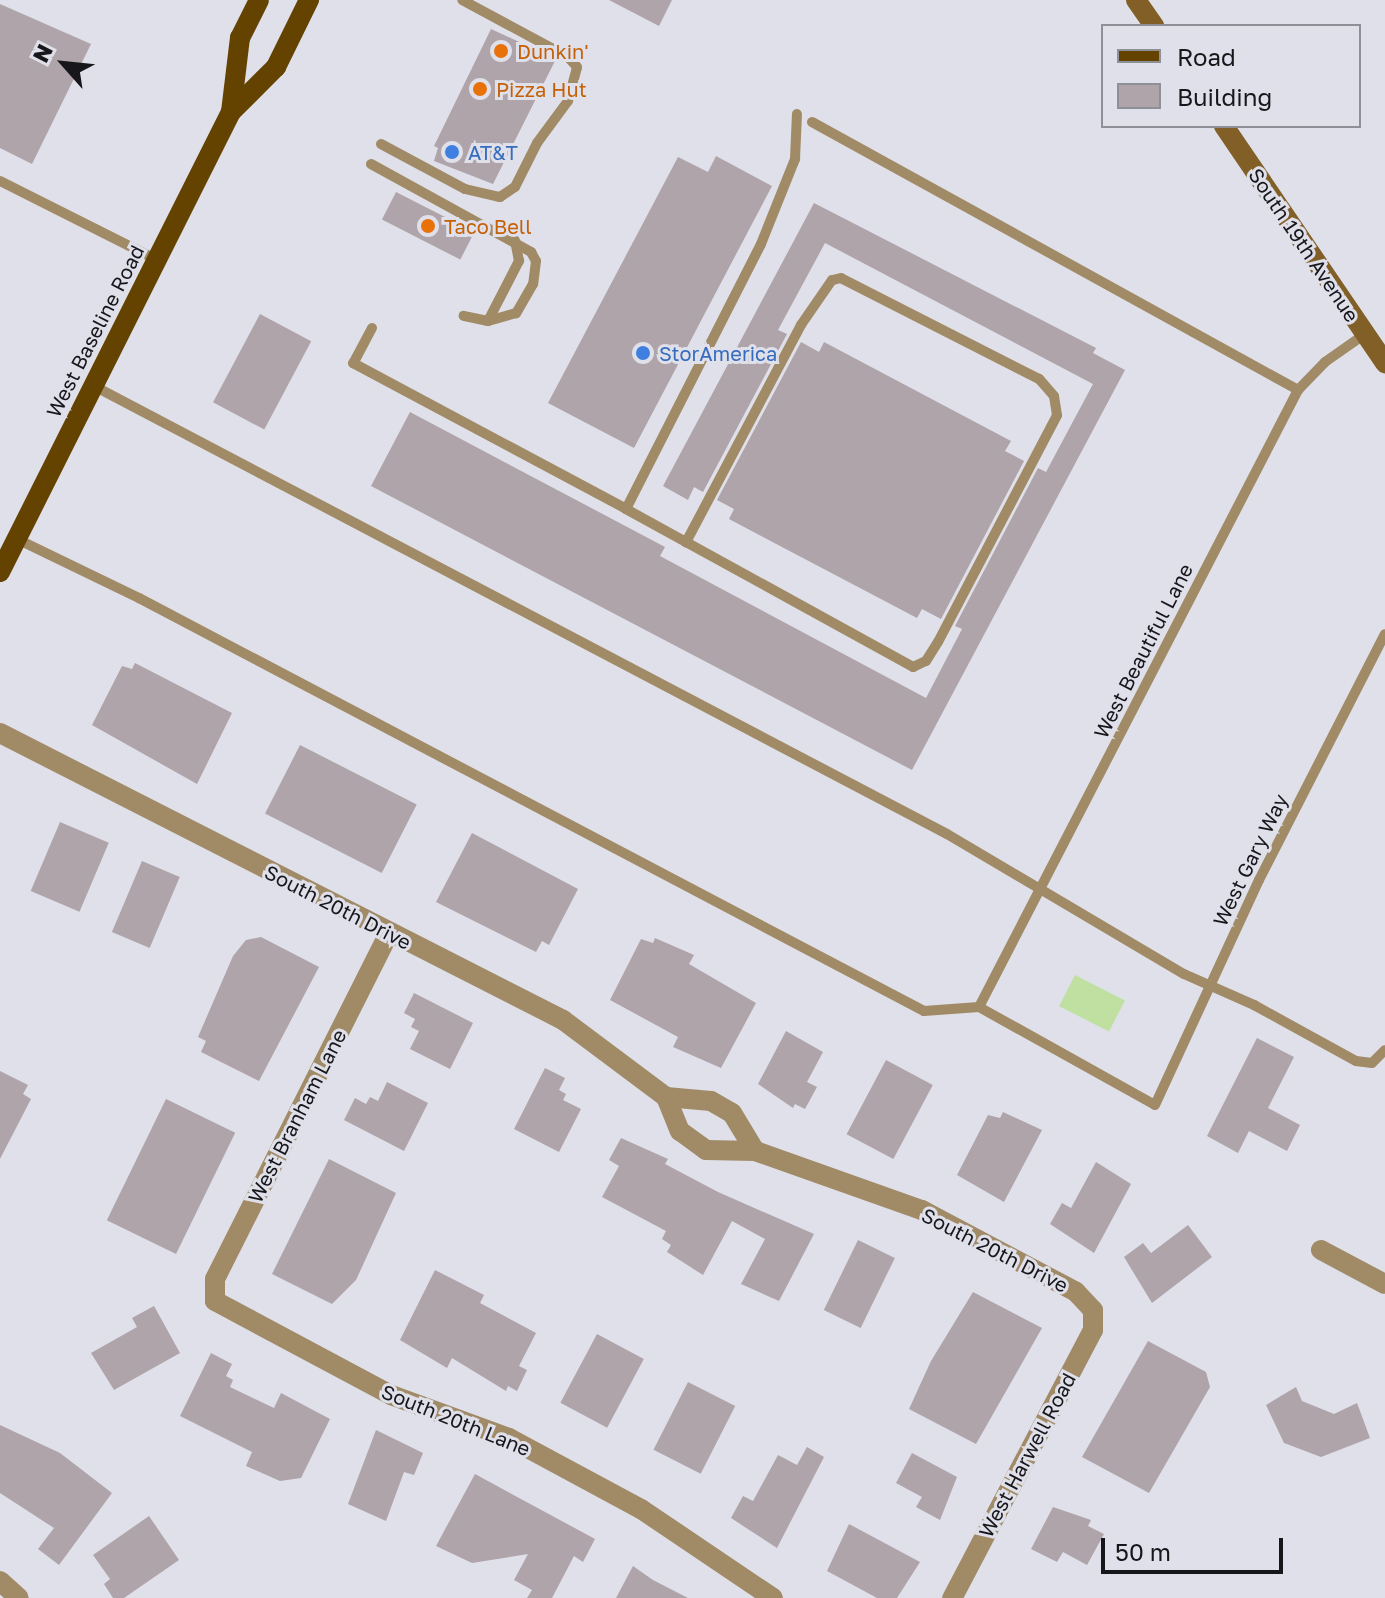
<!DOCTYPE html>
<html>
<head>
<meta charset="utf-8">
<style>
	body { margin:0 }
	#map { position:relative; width:1385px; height:1598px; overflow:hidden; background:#dfe0ea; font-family:"Golos Text",sans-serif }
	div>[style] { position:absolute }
	.green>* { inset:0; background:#c0e0a1; transform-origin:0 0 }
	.building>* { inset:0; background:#afa4a9; transform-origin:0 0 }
	.service>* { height:10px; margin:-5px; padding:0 5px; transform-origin:5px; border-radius:5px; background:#a18a66 }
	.minor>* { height:20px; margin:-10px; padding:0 10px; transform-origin:10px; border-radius:10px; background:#a18a66 }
	.secondary>* { height:20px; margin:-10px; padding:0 10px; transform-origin:10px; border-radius:10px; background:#815f26 }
	.primary>* { height:20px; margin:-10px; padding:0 10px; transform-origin:10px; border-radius:10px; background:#644300 }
	.dots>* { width:22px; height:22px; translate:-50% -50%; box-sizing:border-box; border:4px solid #dfe0ea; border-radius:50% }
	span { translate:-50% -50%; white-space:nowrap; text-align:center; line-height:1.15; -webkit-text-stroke:6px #dfe0ea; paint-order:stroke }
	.food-label { font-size:20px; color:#c56008 }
	.left { translate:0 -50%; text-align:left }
	.shop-label { font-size:20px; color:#366cbe }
	.street-label { font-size:20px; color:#17171b }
	.legend { position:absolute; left:1101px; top:24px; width:260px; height:104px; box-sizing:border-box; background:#dfe0ea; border:2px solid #8f9097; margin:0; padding:10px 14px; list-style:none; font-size:24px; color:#17171b }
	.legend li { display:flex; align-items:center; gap:16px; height:40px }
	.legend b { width:40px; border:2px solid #8f9097 }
	.north { position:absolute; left:24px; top:24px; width:80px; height:80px; -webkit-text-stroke:6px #dfe0ea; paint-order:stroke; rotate:297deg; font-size:22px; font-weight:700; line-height:32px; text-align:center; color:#17171b }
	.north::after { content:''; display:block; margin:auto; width:28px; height:36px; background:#17171b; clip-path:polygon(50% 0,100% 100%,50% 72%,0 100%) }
	.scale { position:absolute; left:1101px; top:1538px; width:182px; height:36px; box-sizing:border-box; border:4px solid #17171b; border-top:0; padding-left:10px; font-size:24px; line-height:28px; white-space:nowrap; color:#17171b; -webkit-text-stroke:6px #dfe0ea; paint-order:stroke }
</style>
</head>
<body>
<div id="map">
	<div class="green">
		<div style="left:1075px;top:975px;width:56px;height:35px;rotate:27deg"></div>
	</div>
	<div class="building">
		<div style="clip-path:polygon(609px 0,672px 0,659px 26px)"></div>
		<div style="clip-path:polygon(0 4px,91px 44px,32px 164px,0 148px)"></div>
		<div style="clip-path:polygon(491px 29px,556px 59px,493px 184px,434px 161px,438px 148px,434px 146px)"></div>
		<div style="clip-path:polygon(716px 156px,772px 186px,634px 448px,548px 403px,678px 157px,708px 172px)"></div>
		<div style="left:396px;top:192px;width:88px;height:31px;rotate:27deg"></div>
		<div style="clip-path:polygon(814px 203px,1096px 348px,1093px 353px,1125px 370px,912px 770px,371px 486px,410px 412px,665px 547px,660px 556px,926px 698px,962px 629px,955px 626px,1038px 468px,1046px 472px,1093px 384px,825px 243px,778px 330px,787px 334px,703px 492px,694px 487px,688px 500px,663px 486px)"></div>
		<div style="left:260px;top:314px;width:58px;height:100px;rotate:28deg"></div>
		<div style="clip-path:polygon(801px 342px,819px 352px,824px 342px,1011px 441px,1005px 451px,1024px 461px,941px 619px,922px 609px,917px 618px,729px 519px,734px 509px,717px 500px)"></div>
		<div style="clip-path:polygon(135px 663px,232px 713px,197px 784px,92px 725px,122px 666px,132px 669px)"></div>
		<div style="left:300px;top:745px;width:131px;height:77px;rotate:27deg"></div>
		<div style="left:60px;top:822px;width:53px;height:75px;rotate:23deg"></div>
		<div style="clip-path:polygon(472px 833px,578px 889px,549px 945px,542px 941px,536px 952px,436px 902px)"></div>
		<div style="left:142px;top:861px;width:41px;height:77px;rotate:23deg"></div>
		<div style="clip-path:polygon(261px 937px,319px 967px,259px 1081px,201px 1052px,206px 1041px,198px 1037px,233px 956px,246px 940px)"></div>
		<div style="clip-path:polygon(655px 938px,694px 955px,689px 964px,756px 1003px,721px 1068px,673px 1047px,678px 1037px,610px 1000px,641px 939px,653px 943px)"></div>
		<div style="clip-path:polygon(414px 993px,473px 1023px,450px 1069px,410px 1049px,419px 1031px,411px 1027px,415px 1019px,404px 1013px)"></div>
		<div style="clip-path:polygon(786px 1031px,823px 1052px,807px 1082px,817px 1087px,805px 1109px,795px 1104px,793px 1108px,758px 1084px)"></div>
		<div style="clip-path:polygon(1257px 1038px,1294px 1057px,1268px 1108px,1300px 1125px,1287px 1151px,1249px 1131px,1238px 1153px,1207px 1136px)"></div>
		<div style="left:886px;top:1060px;width:53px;height:84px;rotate:28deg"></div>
		<div style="clip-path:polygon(545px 1068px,565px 1078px,559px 1090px,566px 1094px,563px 1100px,581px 1109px,559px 1152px,514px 1129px)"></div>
		<div style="clip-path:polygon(0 1071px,28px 1085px,23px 1094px,31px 1099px,0 1159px)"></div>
		<div style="clip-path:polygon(387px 1082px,428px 1103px,404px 1151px,344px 1120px,355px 1098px,366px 1104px,370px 1097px,378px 1101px)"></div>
		<div style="left:166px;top:1099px;width:77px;height:135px;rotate:26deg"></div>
		<div style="clip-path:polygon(1003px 1112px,1042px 1130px,1004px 1202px,957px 1175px,988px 1115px,1000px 1118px)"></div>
		<div style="clip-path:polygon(621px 1138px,668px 1159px,665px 1164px,718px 1192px,814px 1234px,779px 1301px,741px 1284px,765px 1239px,732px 1221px,703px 1275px,667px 1252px,671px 1245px,662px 1239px,666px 1231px,602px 1197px,619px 1166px,609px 1160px)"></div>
		<div style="clip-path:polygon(329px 1159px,396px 1193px,356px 1280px,332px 1304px,272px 1274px)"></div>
		<div style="clip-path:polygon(1096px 1162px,1131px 1184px,1094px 1253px,1050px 1224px,1062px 1203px,1071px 1208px)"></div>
		<div style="clip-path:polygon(1188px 1225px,1212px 1257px,1152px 1303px,1124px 1257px,1143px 1243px,1151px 1253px)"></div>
		<div style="left:858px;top:1240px;width:41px;height:78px;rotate:26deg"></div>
		<div style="clip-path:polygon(435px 1270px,484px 1295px,480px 1303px,536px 1333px,519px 1366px,527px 1370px,517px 1391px,508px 1386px,506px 1391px,452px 1358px,447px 1368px,400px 1340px)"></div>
		<div style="clip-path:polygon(973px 1292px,1042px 1328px,976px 1444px,909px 1409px,931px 1361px)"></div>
		<div style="clip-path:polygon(154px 1306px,180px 1353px,114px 1390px,91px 1353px,137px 1327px,132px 1318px)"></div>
		<div style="left:597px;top:1334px;width:53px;height:78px;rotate:28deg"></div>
		<div style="clip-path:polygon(1148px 1341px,1206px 1372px,1210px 1387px,1149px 1493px,1082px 1457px)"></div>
		<div style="clip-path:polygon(211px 1353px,232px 1364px,226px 1376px,233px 1380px,230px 1387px,274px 1408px,281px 1393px,330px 1419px,301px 1478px,280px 1481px,246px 1466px,252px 1452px,180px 1416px)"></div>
		<div style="left:688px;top:1382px;width:53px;height:76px;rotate:27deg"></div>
		<div style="clip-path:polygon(1296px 1387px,1302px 1401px,1334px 1414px,1357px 1403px,1370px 1438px,1321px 1457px,1284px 1443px,1266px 1405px)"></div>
		<div style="clip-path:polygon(0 1425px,60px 1453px,112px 1493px,59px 1565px,38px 1549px,54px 1528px,0 1493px)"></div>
		<div style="clip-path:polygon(376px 1430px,423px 1453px,414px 1475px,404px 1472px,386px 1521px,348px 1504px)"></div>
		<div style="clip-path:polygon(807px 1447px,824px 1457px,777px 1548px,731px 1518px,743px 1496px,753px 1501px,778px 1455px,797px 1465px)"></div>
		<div style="clip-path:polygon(912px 1453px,957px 1477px,940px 1520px,916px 1507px,922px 1497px,896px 1483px)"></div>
		<div style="clip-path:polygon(475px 1474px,595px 1539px,583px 1562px,574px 1556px,552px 1598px,527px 1598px,532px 1590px,514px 1580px,528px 1554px,472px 1563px,436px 1546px)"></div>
		<div style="clip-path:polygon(1053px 1507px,1091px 1520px,1088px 1526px,1104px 1534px,1087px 1565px,1063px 1552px,1057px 1562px,1031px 1549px)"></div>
		<div style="clip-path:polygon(149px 1516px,179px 1560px,124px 1598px,113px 1598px,104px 1584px,110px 1579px,93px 1555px)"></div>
		<div style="clip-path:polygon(849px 1524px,920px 1562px,897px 1598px,877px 1598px,827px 1571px)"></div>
		<div style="clip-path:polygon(633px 1566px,653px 1580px,688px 1598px,616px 1598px)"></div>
	</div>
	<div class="service">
		<div style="left:812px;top:122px;width:555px;rotate:28.87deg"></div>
		<div style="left:381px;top:144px;width:95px;rotate:28.2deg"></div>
		<div style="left:465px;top:189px;width:36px;rotate:13deg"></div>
		<div style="left:500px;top:197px;width:18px;rotate:-34deg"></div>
		<div style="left:515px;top:187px;width:49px;rotate:-63.4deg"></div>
		<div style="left:537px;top:143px;width:52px;rotate:-53.6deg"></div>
		<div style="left:568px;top:101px;width:35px;rotate:-75deg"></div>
		<div style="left:577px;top:67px;width:13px;rotate:-132deg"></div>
		<div style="left:568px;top:57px;width:120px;rotate:-151.7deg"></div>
		<div style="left:371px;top:164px;width:183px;rotate:28.8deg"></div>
		<div style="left:531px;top:252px;width:10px;rotate:61deg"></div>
		<div style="left:536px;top:261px;width:23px;rotate:97deg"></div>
		<div style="left:533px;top:284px;width:34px;rotate:120deg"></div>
		<div style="left:516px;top:313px;width:29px;rotate:164deg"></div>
		<div style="left:488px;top:321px;width:25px;rotate:-168deg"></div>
		<div style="left:0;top:181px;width:176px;rotate:26.7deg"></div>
		<div style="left:488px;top:321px;width:68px;rotate:-62.7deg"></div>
		<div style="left:519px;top:261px;width:21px;rotate:-101deg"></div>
		<div style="left:372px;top:328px;width:40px;rotate:118deg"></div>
		<div style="left:353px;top:363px;width:310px;rotate:28.1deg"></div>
		<div style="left:626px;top:509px;width:297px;rotate:-63deg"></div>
		<div style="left:761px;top:244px;width:92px;rotate:-68.2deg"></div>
		<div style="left:795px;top:159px;width:45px;rotate:-87.5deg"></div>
		<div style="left:94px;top:386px;width:963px;rotate:27.71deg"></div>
		<div style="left:947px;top:834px;width:275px;rotate:30.6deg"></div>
		<div style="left:1184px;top:974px;width:77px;rotate:23.9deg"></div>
		<div style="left:1254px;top:1005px;width:116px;rotate:28.8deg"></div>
		<div style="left:1356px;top:1061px;width:16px;rotate:7deg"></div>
		<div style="left:1372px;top:1063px;width:18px;rotate:-45deg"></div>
		<div style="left:626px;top:509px;width:328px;rotate:28.8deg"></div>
		<div style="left:913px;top:667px;width:14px;rotate:-25deg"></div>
		<div style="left:926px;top:661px;width:22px;rotate:-58deg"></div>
		<div style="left:938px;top:642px;width:256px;rotate:-62.3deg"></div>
		<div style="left:1057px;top:415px;width:19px;rotate:-99deg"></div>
		<div style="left:1054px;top:396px;width:23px;rotate:-131deg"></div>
		<div style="left:1039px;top:379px;width:222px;rotate:-153deg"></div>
		<div style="left:841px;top:278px;width:9px;rotate:167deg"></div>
		<div style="left:832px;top:280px;width:55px;rotate:124.6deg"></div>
		<div style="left:801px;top:325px;width:246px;rotate:117.9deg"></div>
		<div style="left:17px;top:539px;width:136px;rotate:25.8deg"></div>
		<div style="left:139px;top:598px;width:887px;rotate:27.75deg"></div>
		<div style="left:924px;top:1011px;width:55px;rotate:-4.2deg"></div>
		<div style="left:979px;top:1007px;width:201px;rotate:29.1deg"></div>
		<div style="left:1155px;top:1105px;width:248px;rotate:-65.2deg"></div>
		<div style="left:1259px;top:880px;width:276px;rotate:-62.9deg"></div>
		<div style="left:979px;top:1007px;width:695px;rotate:-62.66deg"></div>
		<div style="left:1298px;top:390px;width:39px;rotate:-46deg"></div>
		<div style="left:1325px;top:362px;width:49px;rotate:-35deg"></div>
	</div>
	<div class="minor">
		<div style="left:0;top:733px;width:632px;rotate:27.01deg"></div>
		<div style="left:563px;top:1020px;width:129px;rotate:36.8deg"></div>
		<div style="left:666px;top:1097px;width:37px;rotate:68deg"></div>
		<div style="left:680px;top:1131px;width:32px;rotate:36deg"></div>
		<div style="left:706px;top:1150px;width:49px;rotate:1.2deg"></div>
		<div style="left:755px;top:1151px;width:177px;rotate:19.5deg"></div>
		<div style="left:922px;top:1210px;width:174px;rotate:28deg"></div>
		<div style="left:1076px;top:1292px;width:25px;rotate:47deg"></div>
		<div style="left:1093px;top:1310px;width:20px;rotate:90deg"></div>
		<div style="left:1093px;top:1330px;width:303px;rotate:117.7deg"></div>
		<div style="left:389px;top:933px;width:387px;rotate:116.7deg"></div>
		<div style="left:215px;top:1279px;width:22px;rotate:90deg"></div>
		<div style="left:215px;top:1301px;width:200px;rotate:28.1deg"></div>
		<div style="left:391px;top:1395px;width:126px;rotate:20deg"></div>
		<div style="left:509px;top:1438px;width:150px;rotate:28.3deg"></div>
		<div style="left:641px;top:1509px;width:159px;rotate:34deg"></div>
		<div style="left:666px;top:1097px;width:45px;rotate:5.1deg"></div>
		<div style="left:711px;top:1101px;width:24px;rotate:30deg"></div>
		<div style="left:732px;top:1113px;width:44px;rotate:58.8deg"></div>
		<div style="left:1321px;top:1250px;width:72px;rotate:28deg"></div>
		<div style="left:0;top:1581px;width:25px;rotate:42deg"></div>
	</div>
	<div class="secondary">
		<div style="left:1136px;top:0;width:32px;rotate:55deg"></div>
		<div style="left:1224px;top:126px;width:287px;rotate:55.8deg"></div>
	</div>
	<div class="primary">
		<div style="left:231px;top:112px;width:75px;rotate:-83.1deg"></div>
		<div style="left:240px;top:38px;width:42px;rotate:-63.4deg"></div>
		<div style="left:0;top:572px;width:515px;rotate:-63.34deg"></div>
		<div style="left:231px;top:112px;width:64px;rotate:-45deg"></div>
		<div style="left:276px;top:67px;width:75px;rotate:-63.8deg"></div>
	</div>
	<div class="dots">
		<div style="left:501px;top:51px;background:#e8710a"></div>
		<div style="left:480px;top:89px;background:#e8710a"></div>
		<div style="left:452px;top:152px;background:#3f7fe0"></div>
		<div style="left:428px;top:226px;background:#e8710a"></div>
		<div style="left:643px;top:353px;background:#3f7fe0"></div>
	</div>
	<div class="food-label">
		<span class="left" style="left:517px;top:51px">Dunkin'</span>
		<span class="left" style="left:496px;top:89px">Pizza Hut</span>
		<span class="left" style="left:444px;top:226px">Taco Bell</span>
	</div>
	<div class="shop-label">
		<span class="left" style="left:468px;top:152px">AT&amp;T</span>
		<span class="left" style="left:659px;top:353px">StorAmerica</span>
	</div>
	<div class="street-label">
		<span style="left:1304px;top:245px;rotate:56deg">South 19th Avenue</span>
		<span style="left:95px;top:331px;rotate:-63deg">West Baseline Road</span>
		<span style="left:1143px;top:651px;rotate:-63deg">West Beautiful Lane</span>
		<span style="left:1250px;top:860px;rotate:-64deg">West Gary Way</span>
		<span style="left:338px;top:907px;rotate:27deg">South 20th Drive</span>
		<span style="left:297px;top:1116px;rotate:-63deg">West Branham Lane</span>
		<span style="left:995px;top:1250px;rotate:27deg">South 20th Drive</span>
		<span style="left:456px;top:1420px;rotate:22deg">South 20th Lane</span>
		<span style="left:1027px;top:1455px;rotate:-62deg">West Harwell Road</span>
	</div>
	<ul class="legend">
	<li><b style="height:10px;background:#644300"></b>Road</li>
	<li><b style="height:22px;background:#afa4a9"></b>Building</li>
	</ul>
	<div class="north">N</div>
	<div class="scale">50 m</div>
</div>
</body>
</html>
